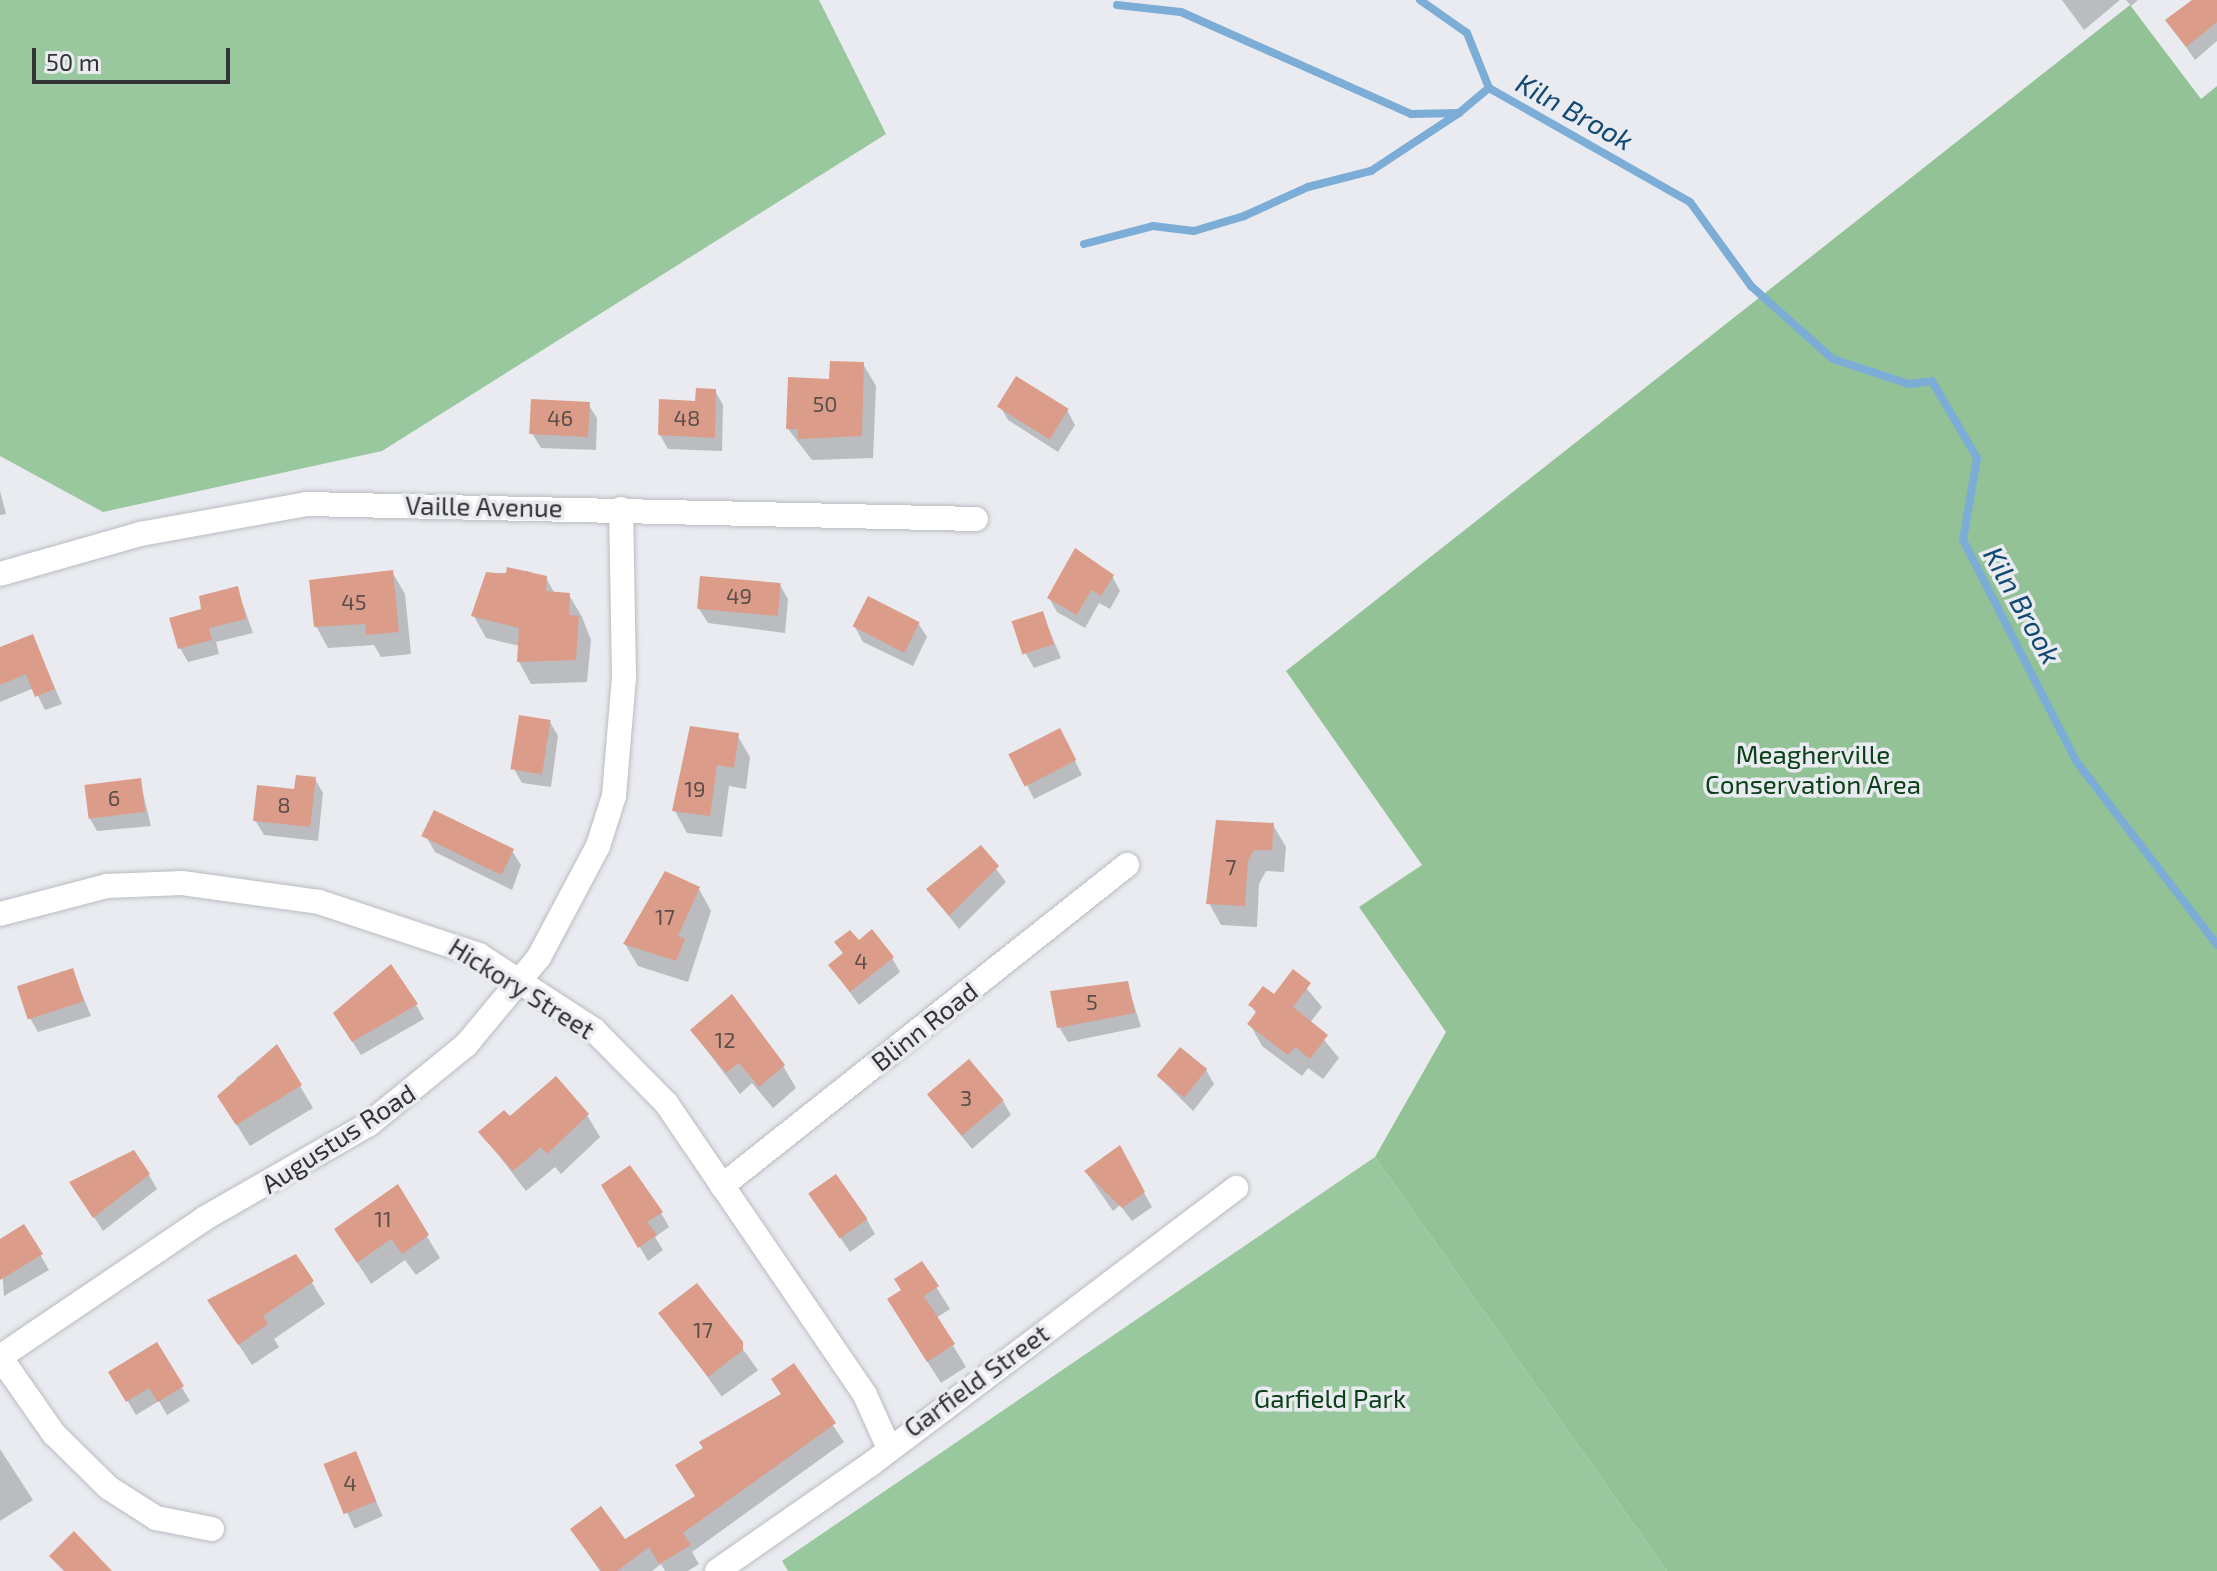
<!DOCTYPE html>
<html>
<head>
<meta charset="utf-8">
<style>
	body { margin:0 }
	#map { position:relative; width:2217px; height:1571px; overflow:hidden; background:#e9ebf0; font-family:"Exo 2",sans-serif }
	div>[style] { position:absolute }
	.green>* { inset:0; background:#9ac89e }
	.forest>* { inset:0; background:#92c296 }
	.shadow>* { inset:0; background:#0003; transform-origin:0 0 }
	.stream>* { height:8px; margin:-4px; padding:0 4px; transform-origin:4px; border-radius:4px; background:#7cadd6 }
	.building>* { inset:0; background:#db9d89; transform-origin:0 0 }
	.roads { filter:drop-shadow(0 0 2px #b9bcc0) drop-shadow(0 0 2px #b9bcc0) }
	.street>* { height:24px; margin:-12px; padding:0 12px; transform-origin:12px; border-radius:12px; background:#fff }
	span { translate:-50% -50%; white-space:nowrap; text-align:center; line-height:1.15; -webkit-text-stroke:7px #e9ebf0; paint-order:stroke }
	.number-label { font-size:22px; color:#5d4e4a }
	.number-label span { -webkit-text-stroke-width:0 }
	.street-label { font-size:26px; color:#333335 }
	.park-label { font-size:26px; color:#0a4017 }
	.water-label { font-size:28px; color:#104971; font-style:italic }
	.scale { position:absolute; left:32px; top:48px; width:198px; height:36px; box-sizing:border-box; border:4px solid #333335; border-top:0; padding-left:10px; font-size:24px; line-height:28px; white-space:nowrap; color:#333335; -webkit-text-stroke:6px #e9ebf0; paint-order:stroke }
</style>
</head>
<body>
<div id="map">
	<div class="green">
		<div style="clip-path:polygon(0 0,819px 0,886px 134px,382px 451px,103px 512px,0 456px)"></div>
		<div style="clip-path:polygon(1375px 1157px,1667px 1571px,788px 1571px,782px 1561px)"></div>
	</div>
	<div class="forest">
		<div style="clip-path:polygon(2130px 5px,2201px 99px,2217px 86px,2217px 1571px,1667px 1571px,1375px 1157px,1446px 1032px,1359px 907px,1422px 865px,1286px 671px)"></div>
	</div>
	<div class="shadow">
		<div style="clip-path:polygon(2062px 0,2120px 0,2084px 30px)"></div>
		<div style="clip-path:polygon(2126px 0,2138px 0,2131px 6px)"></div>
		<div style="clip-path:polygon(2195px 0,2217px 0,2217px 41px,2195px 60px,2168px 21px)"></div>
		<div style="clip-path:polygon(863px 364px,876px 386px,873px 458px,812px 460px,788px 429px,831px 381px)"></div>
		<div style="clip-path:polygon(715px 391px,723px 405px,722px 451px,668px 449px,660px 435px)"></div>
		<div style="clip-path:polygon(588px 404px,597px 418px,596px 450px,541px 448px,532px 433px)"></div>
		<div style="clip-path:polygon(1000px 406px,1067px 410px,1075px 425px,1058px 452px,1008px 420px)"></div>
		<div style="clip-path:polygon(0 491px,6px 514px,0 515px)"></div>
		<div style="clip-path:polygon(527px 571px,546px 578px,555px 594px,569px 595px,582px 617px,591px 640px,587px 682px,531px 684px,519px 662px,520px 646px,486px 638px,474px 616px,487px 574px)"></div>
		<div style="clip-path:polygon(392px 572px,405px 594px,411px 654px,381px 657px,374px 645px,328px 648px,316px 626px)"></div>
		<div style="clip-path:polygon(1112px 576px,1120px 591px,1110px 609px,1099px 603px,1085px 628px,1057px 612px,1049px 598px)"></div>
		<div style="clip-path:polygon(780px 585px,788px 599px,785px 633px,708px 623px,699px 609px)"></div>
		<div style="clip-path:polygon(237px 588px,253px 633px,216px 642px,219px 654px,188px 662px,180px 648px,203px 610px)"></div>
		<div style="clip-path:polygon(1042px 613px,1061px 658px,1034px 668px,1026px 654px)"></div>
		<div style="clip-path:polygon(918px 623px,927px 637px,913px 666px,863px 642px,855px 627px)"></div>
		<div style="clip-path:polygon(32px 636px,62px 704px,45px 710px,34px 688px,0 702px,0 649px)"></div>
		<div style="clip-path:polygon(550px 722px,558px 736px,551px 787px,522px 783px,514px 769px)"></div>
		<div style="clip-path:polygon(737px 735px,750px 757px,746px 789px,729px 786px,722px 837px,687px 833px,675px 811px)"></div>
		<div style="clip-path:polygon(1067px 745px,1082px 775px,1034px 799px,1011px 754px)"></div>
		<div style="clip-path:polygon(315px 779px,323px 793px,318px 841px,264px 835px,255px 820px)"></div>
		<div style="clip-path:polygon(140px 781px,151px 826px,97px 831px,89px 817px)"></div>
		<div style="clip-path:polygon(436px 813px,512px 851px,521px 865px,512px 890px,435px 852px,427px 838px)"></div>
		<div style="clip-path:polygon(1273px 825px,1286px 847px,1284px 872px,1266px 871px,1259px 884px,1257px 927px,1221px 925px,1209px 903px)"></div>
		<div style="clip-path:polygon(980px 848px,1006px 882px,959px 929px,928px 889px)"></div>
		<div style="clip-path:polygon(699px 889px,711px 911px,688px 982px,638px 966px,625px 944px)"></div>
		<div style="clip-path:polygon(837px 943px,892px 958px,900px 972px,859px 1005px,830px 965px,844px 954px)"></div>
		<div style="clip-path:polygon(72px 970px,91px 1016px,38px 1032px,30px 1018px)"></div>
		<div style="clip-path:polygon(1293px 972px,1322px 1007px,1310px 1023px,1339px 1058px,1323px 1079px,1308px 1068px,1302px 1076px,1262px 1046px,1250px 1024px,1257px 1015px,1251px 1005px,1274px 997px)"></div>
		<div style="clip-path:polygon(1127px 983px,1141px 1027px,1068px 1042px,1059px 1027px)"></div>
		<div style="clip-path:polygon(416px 1005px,424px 1019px,361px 1055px,343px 1027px)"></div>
		<div style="clip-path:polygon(692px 1031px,783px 1066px,796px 1088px,773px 1108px,752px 1083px,740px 1094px)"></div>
		<div style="clip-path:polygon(277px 1047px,313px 1108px,250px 1146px,233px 1119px,236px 1078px)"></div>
		<div style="clip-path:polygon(1206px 1070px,1214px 1084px,1193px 1111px,1159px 1077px)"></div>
		<div style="clip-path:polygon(930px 1096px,1003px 1101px,1011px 1115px,972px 1149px)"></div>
		<div style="clip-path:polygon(587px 1115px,600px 1137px,561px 1174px,555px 1167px,526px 1191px,481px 1132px,509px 1119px)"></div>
		<div style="clip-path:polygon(1119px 1148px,1152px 1207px,1132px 1221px,1120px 1205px,1113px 1211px,1086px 1172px)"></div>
		<div style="clip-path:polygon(91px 1171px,95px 1178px,149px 1175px,157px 1189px,103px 1231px,72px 1183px)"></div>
		<div style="clip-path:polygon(604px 1186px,661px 1213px,669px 1227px,655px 1237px,663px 1250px,648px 1261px)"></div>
		<div style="clip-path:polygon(397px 1187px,440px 1258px,416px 1275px,405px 1260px,371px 1284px,336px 1229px)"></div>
		<div style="clip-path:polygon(811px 1195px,867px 1220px,875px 1234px,850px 1252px)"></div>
		<div style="clip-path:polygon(24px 1227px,49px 1270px,4px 1296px,0 1241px)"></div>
		<div style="clip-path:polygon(296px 1257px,325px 1304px,274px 1339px,279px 1347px,252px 1365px,210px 1301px)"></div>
		<div style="clip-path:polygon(921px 1263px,950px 1309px,936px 1318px,966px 1367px,941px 1383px,902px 1322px,903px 1291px)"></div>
		<div style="left:697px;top:1286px;width:104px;height:45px;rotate:54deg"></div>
		<div style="clip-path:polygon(156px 1345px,190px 1401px,167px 1415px,159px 1401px,136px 1415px,111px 1373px)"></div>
		<div style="clip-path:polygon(793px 1366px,844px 1442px,692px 1552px,699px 1564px,688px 1571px,665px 1571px,661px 1564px,652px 1571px,600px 1571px,572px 1530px,624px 1541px,697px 1497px,783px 1395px)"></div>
		<div style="clip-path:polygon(0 1449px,33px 1500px,0 1521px)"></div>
		<div style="left:355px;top:1454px;width:68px;height:31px;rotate:66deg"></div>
	</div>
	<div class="stream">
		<div style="left:1420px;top:0;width:57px;rotate:35.1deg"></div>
		<div style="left:1467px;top:33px;width:59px;rotate:68.2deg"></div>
		<div style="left:1489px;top:88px;width:231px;rotate:29.6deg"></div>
		<div style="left:1690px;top:202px;width:104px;rotate:54deg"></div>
		<div style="left:1751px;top:286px;width:110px;rotate:41.7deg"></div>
		<div style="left:1833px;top:359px;width:80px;rotate:18.2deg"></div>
		<div style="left:1909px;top:384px;width:23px;rotate:-7deg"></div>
		<div style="left:1932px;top:381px;width:89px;rotate:59.7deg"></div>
		<div style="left:1977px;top:458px;width:83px;rotate:99.7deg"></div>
		<div style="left:1963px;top:540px;width:248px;rotate:62.9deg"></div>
		<div style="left:2076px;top:761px;width:232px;rotate:52.5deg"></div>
		<div style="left:1117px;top:5px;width:64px;rotate:6.2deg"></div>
		<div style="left:1181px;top:12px;width:252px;rotate:23.9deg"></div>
		<div style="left:1411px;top:114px;width:48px;rotate:-1.2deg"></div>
		<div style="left:1459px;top:113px;width:39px;rotate:-40deg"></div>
		<div style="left:1084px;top:244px;width:71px;rotate:-14.6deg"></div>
		<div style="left:1153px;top:226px;width:41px;rotate:7deg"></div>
		<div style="left:1194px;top:231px;width:52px;rotate:-16.7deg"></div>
		<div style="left:1244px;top:216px;width:70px;rotate:-24.4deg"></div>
		<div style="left:1308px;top:187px;width:65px;rotate:-14.3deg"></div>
		<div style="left:1371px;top:171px;width:105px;rotate:-33.4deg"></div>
	</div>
	<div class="building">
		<div style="clip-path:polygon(2192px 0,2217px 0,2217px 22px,2186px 47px,2165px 20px)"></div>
		<div style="clip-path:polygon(830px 361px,864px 362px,862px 436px,798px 439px,798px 429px,786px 429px,788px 377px,829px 379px)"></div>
		<div style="left:1016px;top:376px;width:62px;height:36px;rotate:32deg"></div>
		<div style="clip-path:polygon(696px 388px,716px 389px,715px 438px,658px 435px,659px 399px,695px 401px)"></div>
		<div style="left:531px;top:399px;width:59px;height:35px;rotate:3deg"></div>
		<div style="clip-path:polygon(1075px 548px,1114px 575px,1101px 596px,1091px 590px,1077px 615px,1047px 598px)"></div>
		<div style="clip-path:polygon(507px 567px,547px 576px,546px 591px,570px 593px,569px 615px,579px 616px,576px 660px,517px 662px,519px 628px,471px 616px,486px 572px,506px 574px)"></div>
		<div style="clip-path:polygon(393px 570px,399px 632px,366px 635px,365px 624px,314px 627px,309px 580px)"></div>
		<div style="left:700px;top:576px;width:81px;height:33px;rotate:5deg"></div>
		<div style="clip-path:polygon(238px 586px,246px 619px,209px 628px,212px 640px,178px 649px,169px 618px,201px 609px,199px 596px)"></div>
		<div style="left:868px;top:596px;width:58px;height:34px;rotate:27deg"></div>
		<div style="left:1043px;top:611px;width:35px;height:33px;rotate:72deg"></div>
		<div style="clip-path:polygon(33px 634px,55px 689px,35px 697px,26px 674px,0 685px,0 647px)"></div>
		<div style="left:519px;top:715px;width:32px;height:55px;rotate:9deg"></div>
		<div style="clip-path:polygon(690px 726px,739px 733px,734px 768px,717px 765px,710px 816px,672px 811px)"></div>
		<div style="left:1060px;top:728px;width:36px;height:58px;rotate:63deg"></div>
		<div style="clip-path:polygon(296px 775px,316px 777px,310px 827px,253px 821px,257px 785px,294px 789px)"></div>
		<div style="left:141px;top:778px;width:34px;height:57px;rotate:83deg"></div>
		<div style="left:434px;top:810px;width:89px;height:29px;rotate:26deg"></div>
		<div style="clip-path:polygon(1216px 820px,1274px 823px,1272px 850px,1254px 850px,1248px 861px,1245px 906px,1206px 904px)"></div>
		<div style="clip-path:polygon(981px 845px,999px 866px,949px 916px,926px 889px)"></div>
		<div style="clip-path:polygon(665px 871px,700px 887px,678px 936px,685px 939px,676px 961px,623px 944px)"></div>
		<div style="clip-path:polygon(872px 929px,894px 957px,850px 992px,828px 965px,843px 953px,834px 942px,850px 930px,859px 940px)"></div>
		<div style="clip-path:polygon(391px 964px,418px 1004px,352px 1042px,333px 1013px)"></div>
		<div style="left:73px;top:968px;width:35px;height:59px;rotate:72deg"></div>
		<div style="clip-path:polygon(1293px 969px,1311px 983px,1293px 1007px,1328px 1035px,1310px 1059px,1295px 1047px,1288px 1055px,1247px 1024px,1257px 1011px,1248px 1005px,1263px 986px,1274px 994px)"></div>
		<div style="clip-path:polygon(1128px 981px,1135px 1013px,1057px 1028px,1050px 991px)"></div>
		<div style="clip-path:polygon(732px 994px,785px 1065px,759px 1087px,739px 1063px,726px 1073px,690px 1030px)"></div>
		<div style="clip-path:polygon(277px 1044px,302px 1085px,236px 1125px,217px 1096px)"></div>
		<div style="left:1180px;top:1047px;width:35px;height:37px;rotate:39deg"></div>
		<div style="left:969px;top:1059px;width:54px;height:55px;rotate:50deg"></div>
		<div style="clip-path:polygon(556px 1076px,589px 1114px,547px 1154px,541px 1147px,513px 1171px,478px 1132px,504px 1110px,510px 1116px)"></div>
		<div style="clip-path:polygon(1120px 1145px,1145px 1192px,1122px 1208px,1084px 1171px)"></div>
		<div style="clip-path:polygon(134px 1150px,150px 1174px,93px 1218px,69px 1182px)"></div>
		<div style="clip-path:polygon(630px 1165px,663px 1212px,647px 1222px,657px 1235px,638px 1248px,601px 1185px)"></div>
		<div style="left:836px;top:1174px;width:55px;height:34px;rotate:55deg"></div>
		<div style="clip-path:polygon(398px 1184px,429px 1235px,402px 1254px,391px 1239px,357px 1263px,334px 1229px)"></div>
		<div style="clip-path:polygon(24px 1224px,43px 1254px,0 1280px,0 1239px)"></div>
		<div style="clip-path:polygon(296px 1254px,314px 1281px,263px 1316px,268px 1324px,238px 1345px,207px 1300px)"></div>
		<div style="clip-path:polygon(922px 1261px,939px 1286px,924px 1296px,955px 1344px,927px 1362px,887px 1299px,901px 1290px,894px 1279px)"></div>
		<div style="clip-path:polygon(697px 1283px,743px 1342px,743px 1350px,708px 1377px,658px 1313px)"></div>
		<div style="clip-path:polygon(157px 1342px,184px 1386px,158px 1402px,149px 1388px,126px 1402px,108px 1372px)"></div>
		<div style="clip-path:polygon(794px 1363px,836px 1423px,683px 1533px,691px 1545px,659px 1564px,649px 1547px,617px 1571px,601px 1571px,570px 1529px,601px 1506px,625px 1539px,695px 1496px,675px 1465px,703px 1448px,699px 1442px,781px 1394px,771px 1379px)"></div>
		<div style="left:356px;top:1451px;width:54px;height:35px;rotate:68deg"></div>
		<div style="clip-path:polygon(74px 1531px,112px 1571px,64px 1571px,49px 1556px)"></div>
	</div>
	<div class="roads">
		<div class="street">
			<div style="left:0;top:574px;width:146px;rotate:-15.9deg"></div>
			<div style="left:140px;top:534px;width:169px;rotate:-10.2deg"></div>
			<div style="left:306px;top:504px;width:670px;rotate:1.28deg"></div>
			<div style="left:0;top:914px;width:111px;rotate:-14.7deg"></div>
			<div style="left:107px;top:886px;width:75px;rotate:-2.3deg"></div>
			<div style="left:182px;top:883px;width:138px;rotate:7.9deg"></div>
			<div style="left:319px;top:902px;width:169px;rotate:18.3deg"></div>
			<div style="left:479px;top:955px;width:137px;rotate:33.1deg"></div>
			<div style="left:594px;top:1030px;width:103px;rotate:45.4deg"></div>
			<div style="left:666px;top:1103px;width:353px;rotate:55.7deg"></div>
			<div style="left:865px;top:1395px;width:56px;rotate:65.7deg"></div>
			<div style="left:722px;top:1186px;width:517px;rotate:-38.4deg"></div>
			<div style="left:0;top:1357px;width:248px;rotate:-34.1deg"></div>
			<div style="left:205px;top:1218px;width:189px;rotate:-29.8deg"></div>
			<div style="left:369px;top:1124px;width:125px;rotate:-39.2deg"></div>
			<div style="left:466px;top:1045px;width:114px;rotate:-50.3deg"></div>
			<div style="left:539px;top:957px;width:126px;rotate:-62deg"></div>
			<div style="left:598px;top:846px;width:52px;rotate:-72.3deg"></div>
			<div style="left:614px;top:796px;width:119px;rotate:-85.2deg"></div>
			<div style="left:624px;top:677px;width:168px;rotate:-91deg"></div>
			<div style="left:0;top:1357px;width:94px;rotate:55deg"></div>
			<div style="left:54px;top:1434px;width:77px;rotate:44.5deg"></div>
			<div style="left:109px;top:1488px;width:56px;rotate:32.6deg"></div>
			<div style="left:156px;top:1518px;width:57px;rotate:11.1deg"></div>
			<div style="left:717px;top:1571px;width:188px;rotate:-34.8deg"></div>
			<div style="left:871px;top:1464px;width:458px;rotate:-37.1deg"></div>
		</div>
	</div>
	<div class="number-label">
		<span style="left:825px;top:404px">50</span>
		<span style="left:560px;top:418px">46</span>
		<span style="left:687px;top:418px">48</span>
		<span style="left:739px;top:596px">49</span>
		<span style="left:354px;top:602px">45</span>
		<span style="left:695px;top:789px">19</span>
		<span style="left:114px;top:798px">6</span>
		<span style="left:284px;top:805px">8</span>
		<span style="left:1231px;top:867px">7</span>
		<span style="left:665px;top:917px">17</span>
		<span style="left:861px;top:961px">4</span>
		<span style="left:1092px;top:1002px">5</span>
		<span style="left:725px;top:1040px">12</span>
		<span style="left:966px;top:1098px">3</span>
		<span style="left:383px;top:1219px">11</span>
		<span style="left:703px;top:1330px">17</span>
		<span style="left:350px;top:1483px">4</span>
	</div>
	<div class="street-label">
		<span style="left:484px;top:506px;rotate:1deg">Vaille Avenue</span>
		<span style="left:522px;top:988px;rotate:32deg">Hickory Street</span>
		<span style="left:924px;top:1026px;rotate:-38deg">Blinn Road</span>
		<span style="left:338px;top:1138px;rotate:-33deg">Augustus Road</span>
		<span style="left:976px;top:1380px;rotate:-36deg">Garfield Street</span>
	</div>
	<div class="park-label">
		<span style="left:1813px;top:769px">Meagherville<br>Conservation Area</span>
		<span style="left:1330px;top:1398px">Garfield Park</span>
	</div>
	<div class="water-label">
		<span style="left:1575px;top:111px;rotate:29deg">Kiln Brook</span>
		<span style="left:2023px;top:605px;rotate:61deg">Kiln Brook</span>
	</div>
	<div class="scale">50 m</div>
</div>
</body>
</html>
